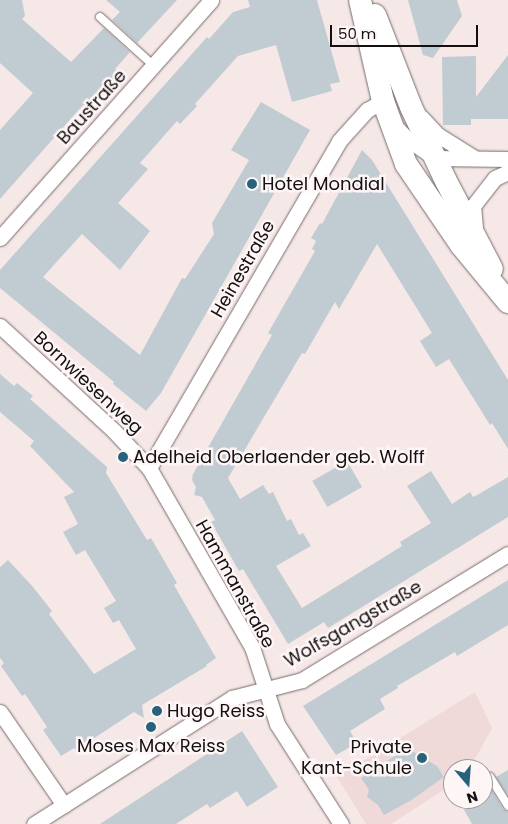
<!DOCTYPE html>
<html>
<head>
<meta charset="utf-8">
<style>
	body { margin:0 }
	#map { position:relative; width:508px; height:824px; overflow:hidden; background:#f5e8e7; font-family:Poppins,sans-serif }
	div>[style] { position:absolute }
	.built>* { inset:0; background:#f0dad9 }
	.building>* { inset:0; background:#c1ccd2; transform-origin:0 0 }
	.roads { filter:drop-shadow(0 0 1px #776b6b) drop-shadow(0 0 1px #776b6b) }
	.lane>* { height:8px; margin:-4px; padding:0 4px; transform-origin:4px; border-radius:4px; background:#fff }
	.street>* { height:15px; margin:-7.5px; padding:0 7.5px; transform-origin:7.5px; border-radius:7.5px; background:#fff }
	.secondary>* { height:22px; margin:-11px; padding:0 11px; transform-origin:11px; border-radius:11px; background:#fff }
	.dots>* { width:14px; height:14px; translate:-50% -50%; box-sizing:border-box; border:2px solid #fef6f6; border-radius:50% }
	span { translate:-50% -50%; white-space:nowrap; text-align:center; line-height:1.15; -webkit-text-stroke:5px #fef6f6; paint-order:stroke }
	.street-label { font-size:18px; color:#141010 }
	.poi-label { font-size:18px; color:#141010 }
	.left { translate:0 -50%; text-align:left }
	.right { translate:-100% -50%; text-align:right }
	.north { position:absolute; left:443px; top:759px; width:50px; height:50px; box-sizing:border-box; background:#fef6f6; border:1px solid #a09a9a; border-radius:50%; rotate:162deg; font-size:14px; font-weight:700; line-height:20px; text-align:center; color:#141010 }
	.north::after { content:''; display:block; margin:auto; width:18px; height:22px; background:#27627b; clip-path:polygon(50% 0,100% 100%,50% 72%,0 100%) }
	.scale { position:absolute; left:330px; top:25px; width:148px; height:22px; box-sizing:border-box; border:2px solid #141010; border-top:0; padding-left:6px; font-size:15px; line-height:18px; white-space:nowrap; color:#141010; -webkit-text-stroke:4px #fef6f6; paint-order:stroke }
</style>
</head>
<body>
<div id="map">
	<div class="built">
		<div style="clip-path:polygon(475px 692px,492px 728px,474px 761px,467px 769px,453px 769px,453px 784px,391px 824px,366px 824px,337px 777px)"></div>
	</div>
	<div class="building">
		<div style="clip-path:polygon(0 0,22px 0,25px 16px,22px 19px,71px 62px,104px 28px,130px 52px,115px 69px,119px 73px,87px 109px,83px 105px,0 199px,0 130px,33px 93px,0 63px)"></div>
		<div style="clip-path:polygon(106px 0,177px 0,137px 43px,112px 20px,120px 12px)"></div>
		<div style="clip-path:polygon(248px 0,317px 0,340px 82px,330px 84px,332px 91px,292px 102px,276px 45px,238px 56px,195px 104px,197px 106px,180px 124px,177px 121px,140px 163px,148px 169px,118px 203px,150px 231px,120px 270px,82px 234px,43px 277px,140px 355px,182px 278px,185px 279px,214px 234px,212px 223px,249px 160px,231px 150px,261px 102px,310px 130px,161px 393px,146px 411px,113px 384px,114px 382px,0 288px,0 270px,207px 37px,209px 39px,233px 12px,250px 7px)"></div>
		<div style="clip-path:polygon(408px 0,457px 0,462px 16px,433px 58px,423px 55px)"></div>
		<div style="clip-path:polygon(508px 55px,508px 119px,471px 119px,471px 125px,443px 125px,442px 57px,476px 56px,476px 97px)"></div>
		<div style="clip-path:polygon(362px 150px,372px 160px,508px 380px,508px 449px,492px 423px,490px 425px,449px 359px,436px 367px,431px 359px,420px 341px,432px 333px,377px 244px,339px 309px,335px 302px,305px 354px,302px 353px,228px 478px,240px 499px,263px 485px,269px 494px,273px 492px,287px 521px,291px 519px,299px 535px,303px 533px,311px 546px,276px 566px,302px 608px,402px 546px,400px 542px,431px 523px,407px 486px,431px 471px,452px 504px,470px 492px,473px 497px,479px 494px,508px 477px,508px 517px,328px 628px,324px 622px,288px 644px,243px 569px,239px 571px,211px 522px,215px 520px,202px 497px,194px 495px,196px 487px,192px 480px,193px 474px,272px 335px,268px 333px,315px 251px,312px 249px,316px 241px,311px 238px,320px 223px,322px 224px)"></div>
		<div style="clip-path:polygon(0 374px,14px 386px,17px 383px,33px 396px,30px 399px,107px 467px,106px 473px,147px 540px,151px 538px,177px 583px,174px 585px,216px 658px,206px 665px,207px 666px,142px 705px,144px 718px,134px 712px,76px 750px,74px 748px,61px 756px,43px 730px,47px 727px,25px 694px,22px 696px,1px 666px,4px 663px,0 658px,0 567px,8px 560px,33px 587px,52px 611px,49px 614px,94px 674px,136px 649px,119px 620px,113px 623px,104px 608px,116px 601px,85px 550px,76px 555px,63px 532px,78px 524px,64px 497px,74px 492px,30px 446px,34px 441px,0 412px)"></div>
		<div style="left:347px;top:461px;width:30px;height:40px;rotate:60deg"></div>
		<div style="clip-path:polygon(508px 580px,508px 625px,457px 656px,455px 652px,397px 686px,398px 688px,380px 699px,385px 709px,350px 731px,357px 743px,336px 755px,303px 706px)"></div>
		<div style="clip-path:polygon(242px 731px,278px 787px,247px 807px,237px 791px,210px 808px,207px 804px,176px 824px,100px 824px)"></div>
		<div style="clip-path:polygon(407px 748px,437px 766px,444px 777px,410px 801px,384px 815px,378px 805px,367px 797px,369px 790px,361px 778px)"></div>
		<div style="clip-path:polygon(508px 770px,508px 795px,496px 777px)"></div>
		<div style="clip-path:polygon(487px 782px,503px 809px,508px 812px,508px 824px,472px 824px,458px 799px,483px 799px,483px 785px)"></div>
	</div>
	<div class="roads">
		<div class="lane">
			<div style="left:100px;top:17px;width:72px;rotate:42.2deg"></div>
			<div style="left:490px;top:777px;width:34px;rotate:58deg"></div>
		</div>
		<div class="street">
			<div style="left:421px;top:117px;width:25px;rotate:47deg"></div>
			<div style="left:438px;top:135px;width:41px;rotate:32.2deg"></div>
			<div style="left:396px;top:127px;width:16px;rotate:47deg"></div>
			<div style="left:407px;top:139px;width:34px;rotate:34deg"></div>
			<div style="left:435px;top:158px;width:73px;rotate:0.8deg"></div>
			<div style="left:475px;top:228px;width:22px;rotate:-95deg"></div>
			<div style="left:473px;top:206px;width:36px;rotate:-52deg"></div>
			<div style="left:495px;top:178px;width:14px;rotate:-25deg"></div>
			<div style="left:0;top:238px;width:318px;rotate:-48.4deg"></div>
			<div style="left:0;top:326px;width:155px;rotate:42.6deg"></div>
			<div style="left:114px;top:431px;width:51px;rotate:46.6deg"></div>
			<div style="left:149px;top:468px;width:207px;rotate:60.1deg"></div>
			<div style="left:252px;top:647px;width:81px;rotate:72deg"></div>
			<div style="left:277px;top:724px;width:119px;rotate:57.4deg"></div>
			<div style="left:149px;top:468px;width:378px;rotate:-59.8deg"></div>
			<div style="left:339px;top:141px;width:42px;rotate:-47.9deg"></div>
			<div style="left:367px;top:110px;width:18px;rotate:-29deg"></div>
			<div style="left:0;top:712px;width:113px;rotate:55.5deg"></div>
			<div style="left:34px;top:824px;width:235px;rotate:-32.5deg"></div>
			<div style="left:232px;top:698px;width:72px;rotate:-14.4deg"></div>
			<div style="left:302px;top:680px;width:241px;rotate:-31.5deg"></div>
		</div>
		<div class="secondary">
			<div style="left:360px;top:0;width:104px;rotate:77.2deg"></div>
			<div style="left:383px;top:101px;width:67px;rotate:69.9deg"></div>
			<div style="left:406px;top:164px;width:98px;rotate:55.8deg"></div>
			<div style="left:461px;top:245px;width:74px;rotate:50.5deg"></div>
			<div style="left:375px;top:15px;width:99px;rotate:68.6deg"></div>
			<div style="left:411px;top:107px;width:82px;rotate:64.7deg"></div>
			<div style="left:446px;top:181px;width:99px;rotate:62.4deg"></div>
		</div>
	</div>
	<div class="dots">
		<div style="left:252px;top:184px;background:#27627b"></div>
		<div style="left:123px;top:457px;background:#27627b"></div>
		<div style="left:157px;top:711px;background:#27627b"></div>
		<div style="left:151px;top:727px;background:#27627b"></div>
		<div style="left:422px;top:758px;background:#27627b"></div>
	</div>
	<div class="street-label">
		<span style="left:92px;top:107px;rotate:-48deg">Baustraße</span>
		<span style="left:243px;top:269px;rotate:-60deg">Heinestraße</span>
		<span style="left:88px;top:383px;rotate:43deg">Bornwiesenweg</span>
		<span style="left:235px;top:584px;rotate:61deg">Hammanstraße</span>
		<span style="left:353px;top:624px;rotate:-30deg">Wolfsgangstraße</span>
	</div>
	<div class="poi-label">
		<span class="left" style="left:262px;top:184px">Hotel Mondial</span>
		<span class="left" style="left:133px;top:457px">Adelheid Oberlaender geb. Wolff</span>
		<span class="left" style="left:167px;top:711px">Hugo Reiss</span>
		<span style="left:151px;top:746px">Moses Max Reiss</span>
		<span class="right" style="left:412px;top:758px">Private<br>Kant-Schule</span>
	</div>
	<div class="north">N</div>
	<div class="scale">50 m</div>
</div>
</body>
</html>
